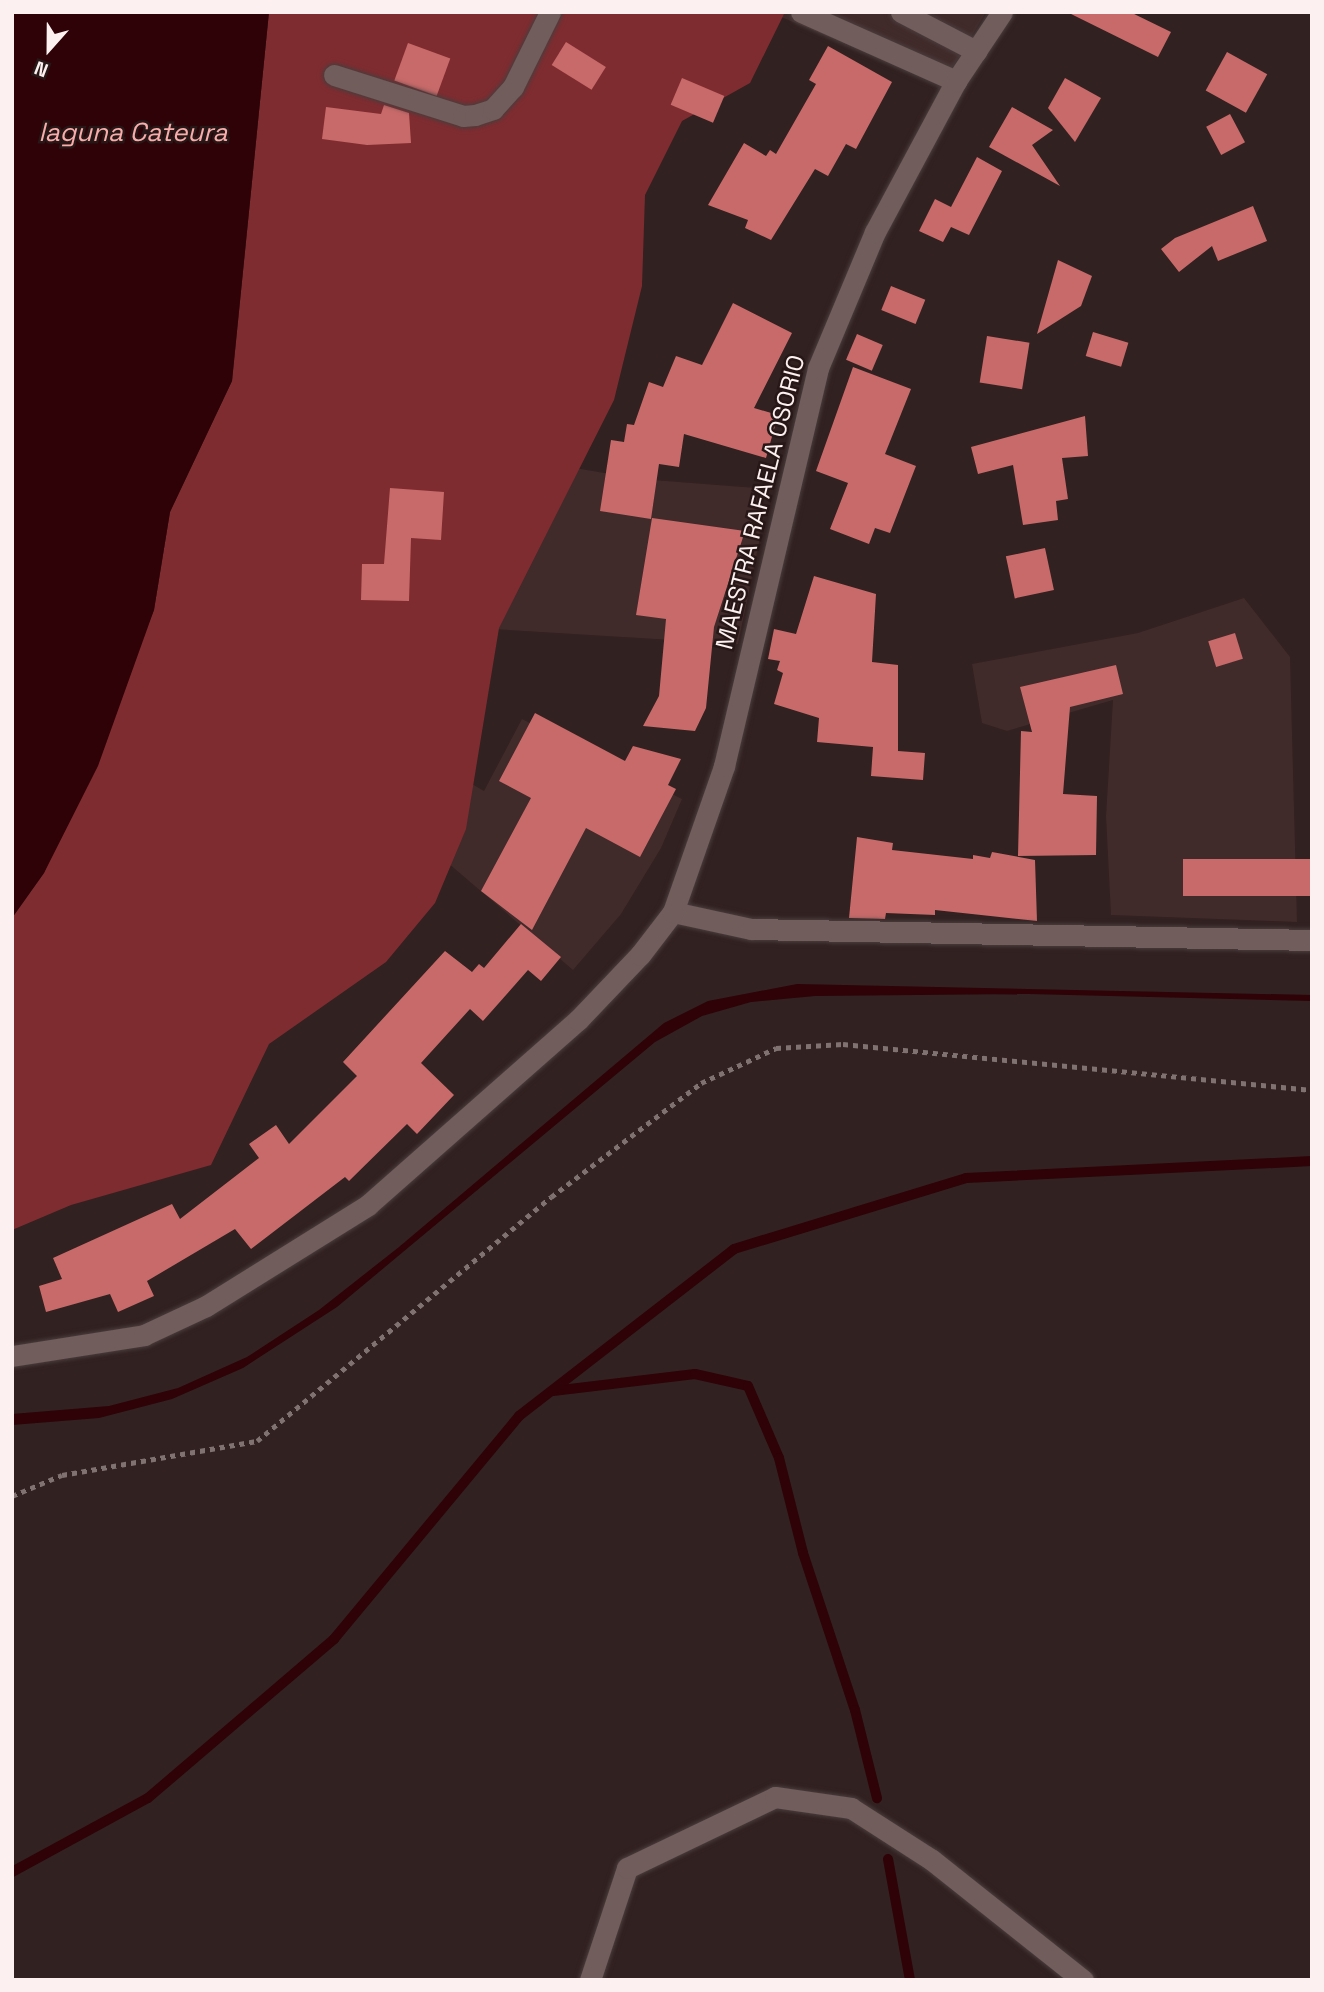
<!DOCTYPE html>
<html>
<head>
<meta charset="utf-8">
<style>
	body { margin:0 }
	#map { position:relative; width:1324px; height:1992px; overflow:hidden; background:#312120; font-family:"Space Grotesk",sans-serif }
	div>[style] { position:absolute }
	.built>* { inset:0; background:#412a2a }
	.green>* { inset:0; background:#7f2c30 }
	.water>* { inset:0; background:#2e0206 }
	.stream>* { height:10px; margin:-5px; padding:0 5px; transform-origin:5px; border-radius:5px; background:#2e0206 }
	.building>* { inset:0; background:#c86a6a; transform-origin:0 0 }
	.path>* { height:4.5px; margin-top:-2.25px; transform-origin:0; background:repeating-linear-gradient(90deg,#807271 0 5px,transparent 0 10px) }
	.roads { filter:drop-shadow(0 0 2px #4a3d3d) drop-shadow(0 0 2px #4a3d3d) }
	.minor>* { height:21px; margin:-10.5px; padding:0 10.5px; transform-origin:10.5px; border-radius:10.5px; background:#705d5c }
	span { translate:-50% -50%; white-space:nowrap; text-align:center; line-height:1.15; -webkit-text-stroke:5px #271717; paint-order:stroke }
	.street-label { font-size:24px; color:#fcf1f0 }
	.water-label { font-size:26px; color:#f8adab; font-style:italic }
	.frame { position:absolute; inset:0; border:14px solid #fcf1f0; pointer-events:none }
	.north { position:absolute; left:14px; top:14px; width:70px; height:70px; -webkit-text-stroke:5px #271717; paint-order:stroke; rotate:201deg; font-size:19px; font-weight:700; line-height:28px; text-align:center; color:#fcf1f0 }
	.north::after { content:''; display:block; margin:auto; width:24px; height:32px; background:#fcf1f0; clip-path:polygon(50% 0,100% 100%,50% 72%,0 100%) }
</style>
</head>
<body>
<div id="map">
	<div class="built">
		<div style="clip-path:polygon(769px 12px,986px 12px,943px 84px)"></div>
		<div style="clip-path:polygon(321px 425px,640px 479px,756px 488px,760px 538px,738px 644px,378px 622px)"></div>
		<div style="clip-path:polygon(1244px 598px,1290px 657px,1297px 922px,1111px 915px,1106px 816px,1113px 700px,1007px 731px,982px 723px,972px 664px,1138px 633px)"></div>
		<div style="clip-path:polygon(522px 719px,682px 799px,661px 848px,621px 914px,573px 970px,393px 816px,436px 763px,484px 791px)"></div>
	</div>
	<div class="green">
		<div style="clip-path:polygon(269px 12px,785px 12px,750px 83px,682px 121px,645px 195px,642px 286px,614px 400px,499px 628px,466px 829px,435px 903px,386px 962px,269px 1044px,211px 1165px,71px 1205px,12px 1230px,12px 918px,44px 873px,154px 610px,170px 512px,232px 381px)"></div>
	</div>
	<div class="water">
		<div style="clip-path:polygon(12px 12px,269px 12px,232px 381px,170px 512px,154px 610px,98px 766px,44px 873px,12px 918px)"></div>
		<div style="clip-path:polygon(797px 984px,1312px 995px,1312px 1001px,1029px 994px,815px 996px,751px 1002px,702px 1016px,655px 1042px,337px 1307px,243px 1368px,172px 1399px,99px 1418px,12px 1425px,12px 1414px,109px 1406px,178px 1388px,247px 1357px,319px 1310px,399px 1247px,664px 1023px,708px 1001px)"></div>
	</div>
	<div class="stream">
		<div style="left:553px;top:1391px;width:143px;rotate:-6.8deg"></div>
		<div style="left:695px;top:1374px;width:54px;rotate:12.8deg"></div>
		<div style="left:748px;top:1386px;width:78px;rotate:66.7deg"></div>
		<div style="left:779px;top:1458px;width:98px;rotate:75.8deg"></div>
		<div style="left:803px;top:1553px;width:165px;rotate:71.7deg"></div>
		<div style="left:855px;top:1710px;width:91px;rotate:76deg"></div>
		<div style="left:888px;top:1859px;width:123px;rotate:79.7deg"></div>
		<div style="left:12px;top:1872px;width:155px;rotate:-28.6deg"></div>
		<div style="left:148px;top:1798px;width:245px;rotate:-40.5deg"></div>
		<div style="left:334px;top:1639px;width:290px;rotate:-50.3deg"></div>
		<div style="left:519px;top:1416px;width:272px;rotate:-37.8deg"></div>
		<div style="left:734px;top:1249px;width:243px;rotate:-17deg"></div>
		<div style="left:966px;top:1178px;width:346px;rotate:-2.8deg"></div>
	</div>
	<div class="building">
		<div style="clip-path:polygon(1067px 12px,1130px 12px,1171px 32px,1158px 57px)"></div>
		<div style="left:566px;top:42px;width:47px;height:27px;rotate:32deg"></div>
		<div style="left:408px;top:43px;width:45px;height:40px;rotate:20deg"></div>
		<div style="clip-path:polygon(828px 46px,892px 82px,856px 149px,846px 144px,828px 176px,815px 169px,771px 240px,745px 228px,748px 220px,708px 205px,744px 143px,766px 156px,770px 150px,776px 154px,816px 84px,809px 80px)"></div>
		<div style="left:1227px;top:52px;width:46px;height:44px;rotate:29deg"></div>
		<div style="left:682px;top:78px;width:46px;height:29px;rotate:23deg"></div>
		<div style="clip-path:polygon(1065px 78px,1101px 98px,1075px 142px,1048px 108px)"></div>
		<div style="clip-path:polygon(384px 105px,409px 113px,411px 143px,367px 145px,322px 139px,326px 107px,381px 114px)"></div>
		<div style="clip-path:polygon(1012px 107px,1053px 130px,1032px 145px,1060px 186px,989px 147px)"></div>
		<div style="left:1230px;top:114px;width:32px;height:27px;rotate:62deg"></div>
		<div style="clip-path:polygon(977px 157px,1002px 171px,969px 235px,951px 227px,943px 242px,919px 231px,935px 199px,951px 207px)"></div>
		<div style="clip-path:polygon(1253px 206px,1267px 241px,1218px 261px,1212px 246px,1179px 272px,1161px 249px,1175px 238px)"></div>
		<div style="clip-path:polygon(1058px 260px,1092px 276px,1081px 306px,1037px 334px)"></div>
		<div style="left:891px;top:286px;width:37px;height:26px;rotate:22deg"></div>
		<div style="clip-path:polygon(733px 303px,792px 333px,754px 408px,778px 415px,766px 458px,684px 434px,679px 467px,659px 464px,651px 519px,600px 511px,611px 440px,624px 442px,627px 424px,634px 425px,649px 382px,663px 387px,676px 356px,702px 365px)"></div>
		<div style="left:1093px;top:332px;width:37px;height:25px;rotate:17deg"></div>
		<div style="left:857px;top:334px;width:28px;height:28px;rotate:23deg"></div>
		<div style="left:987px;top:336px;width:43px;height:47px;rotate:9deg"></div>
		<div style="clip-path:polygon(853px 367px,911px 389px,885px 454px,916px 466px,890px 533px,875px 528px,869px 544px,830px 529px,848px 483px,816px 471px)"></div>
		<div style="clip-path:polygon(1085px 416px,1088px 456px,1062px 458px,1068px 499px,1056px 501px,1058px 520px,1023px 525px,1013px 465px,978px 474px,971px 447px)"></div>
		<div style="clip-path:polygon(390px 488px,444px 492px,441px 540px,411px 538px,409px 601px,361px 600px,362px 564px,384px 564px)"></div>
		<div style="clip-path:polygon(652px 518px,745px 531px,714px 627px,706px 708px,695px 731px,643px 726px,659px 696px,666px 619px,636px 615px)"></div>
		<div style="left:1045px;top:548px;width:43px;height:40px;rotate:78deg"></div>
		<div style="clip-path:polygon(814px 576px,876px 594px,872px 662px,898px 665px,898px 751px,925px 753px,923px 780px,871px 776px,873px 747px,817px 742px,819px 718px,774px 704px,783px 673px,777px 670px,780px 661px,768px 659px,774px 629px,796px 634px)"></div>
		<div style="left:1235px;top:633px;width:27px;height:28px;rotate:73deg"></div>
		<div style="clip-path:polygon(1116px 665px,1123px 694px,1070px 707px,1063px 794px,1097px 796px,1096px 855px,1018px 856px,1021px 731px,1032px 732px,1020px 687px)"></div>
		<div style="clip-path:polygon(535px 713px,625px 761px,633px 746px,681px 759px,668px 785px,676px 789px,640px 857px,586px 828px,532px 930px,481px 891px,531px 798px,499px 781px)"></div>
		<div style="clip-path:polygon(857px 837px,893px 843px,892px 850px,973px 859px,973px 855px,990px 858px,992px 852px,1035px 860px,1037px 921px,935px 910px,935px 915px,886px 913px,885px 919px,849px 918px)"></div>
		<div style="left:1312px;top:859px;width:37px;height:129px;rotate:90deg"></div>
		<div style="clip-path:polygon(521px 924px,561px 957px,541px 981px,528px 970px,483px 1021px,470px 1009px,421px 1063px,454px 1095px,417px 1134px,407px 1124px,349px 1181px,345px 1177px,251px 1249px,235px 1229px,147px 1281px,154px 1296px,118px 1312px,110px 1294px,46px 1312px,39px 1286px,62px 1279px,53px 1258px,172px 1204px,180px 1219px,259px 1158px,249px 1144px,276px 1125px,289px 1144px,357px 1076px,343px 1062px,445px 951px,472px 972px,479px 964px,484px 968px)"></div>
	</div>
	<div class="path">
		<div style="left:12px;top:1496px;width:54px;rotate:-22.8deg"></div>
		<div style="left:62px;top:1475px;width:198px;rotate:-9.9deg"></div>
		<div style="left:257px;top:1441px;width:382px;rotate:-39.7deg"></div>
		<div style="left:551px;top:1197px;width:188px;rotate:-37.2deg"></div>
		<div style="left:701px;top:1083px;width:83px;rotate:-25deg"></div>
		<div style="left:776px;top:1048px;width:67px;rotate:-3.4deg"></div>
		<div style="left:843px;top:1044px;width:471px;rotate:5.6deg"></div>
	</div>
	<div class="roads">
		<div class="minor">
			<div style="left:801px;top:12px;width:170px;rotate:24deg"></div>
			<div style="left:901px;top:12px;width:85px;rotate:27.5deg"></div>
			<div style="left:334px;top:75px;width:135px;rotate:17.6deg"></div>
			<div style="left:463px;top:116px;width:12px;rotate:-5deg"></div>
			<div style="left:475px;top:115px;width:19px;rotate:-18deg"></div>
			<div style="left:493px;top:109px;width:30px;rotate:-48deg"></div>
			<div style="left:513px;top:87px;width:84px;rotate:-63.7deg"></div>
			<div style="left:673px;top:912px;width:80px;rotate:12.3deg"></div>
			<div style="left:751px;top:929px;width:561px;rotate:1.12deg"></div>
			<div style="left:12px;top:1356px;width:134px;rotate:-9deg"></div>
			<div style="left:144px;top:1335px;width:68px;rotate:-25.1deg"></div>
			<div style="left:206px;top:1306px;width:191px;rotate:-31.9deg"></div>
			<div style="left:368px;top:1205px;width:280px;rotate:-41.4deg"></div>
			<div style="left:578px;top:1020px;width:90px;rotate:-46.4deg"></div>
			<div style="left:640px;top:955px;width:54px;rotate:-52.5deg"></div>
			<div style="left:673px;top:912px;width:155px;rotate:-70.7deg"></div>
			<div style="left:724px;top:766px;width:409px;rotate:-76.7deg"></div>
			<div style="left:818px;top:368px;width:147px;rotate:-67.3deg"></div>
			<div style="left:875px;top:232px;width:171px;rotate:-61.8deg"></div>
			<div style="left:956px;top:81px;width:83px;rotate:-56.3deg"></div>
			<div style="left:590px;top:1980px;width:118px;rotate:-71.7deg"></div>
			<div style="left:627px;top:1868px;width:164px;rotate:-25.6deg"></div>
			<div style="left:775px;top:1797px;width:77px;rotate:8.2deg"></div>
			<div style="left:851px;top:1808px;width:96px;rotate:32.7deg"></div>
			<div style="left:932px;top:1860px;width:193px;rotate:38.5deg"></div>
		</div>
	</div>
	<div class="street-label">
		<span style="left:760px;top:502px;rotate:-76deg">MAESTRA RAFAELA OSORIO</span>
	</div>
	<div class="water-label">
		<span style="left:133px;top:133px">laguna Cateura</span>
	</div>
	<div class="frame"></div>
	<div class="north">N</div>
</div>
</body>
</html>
